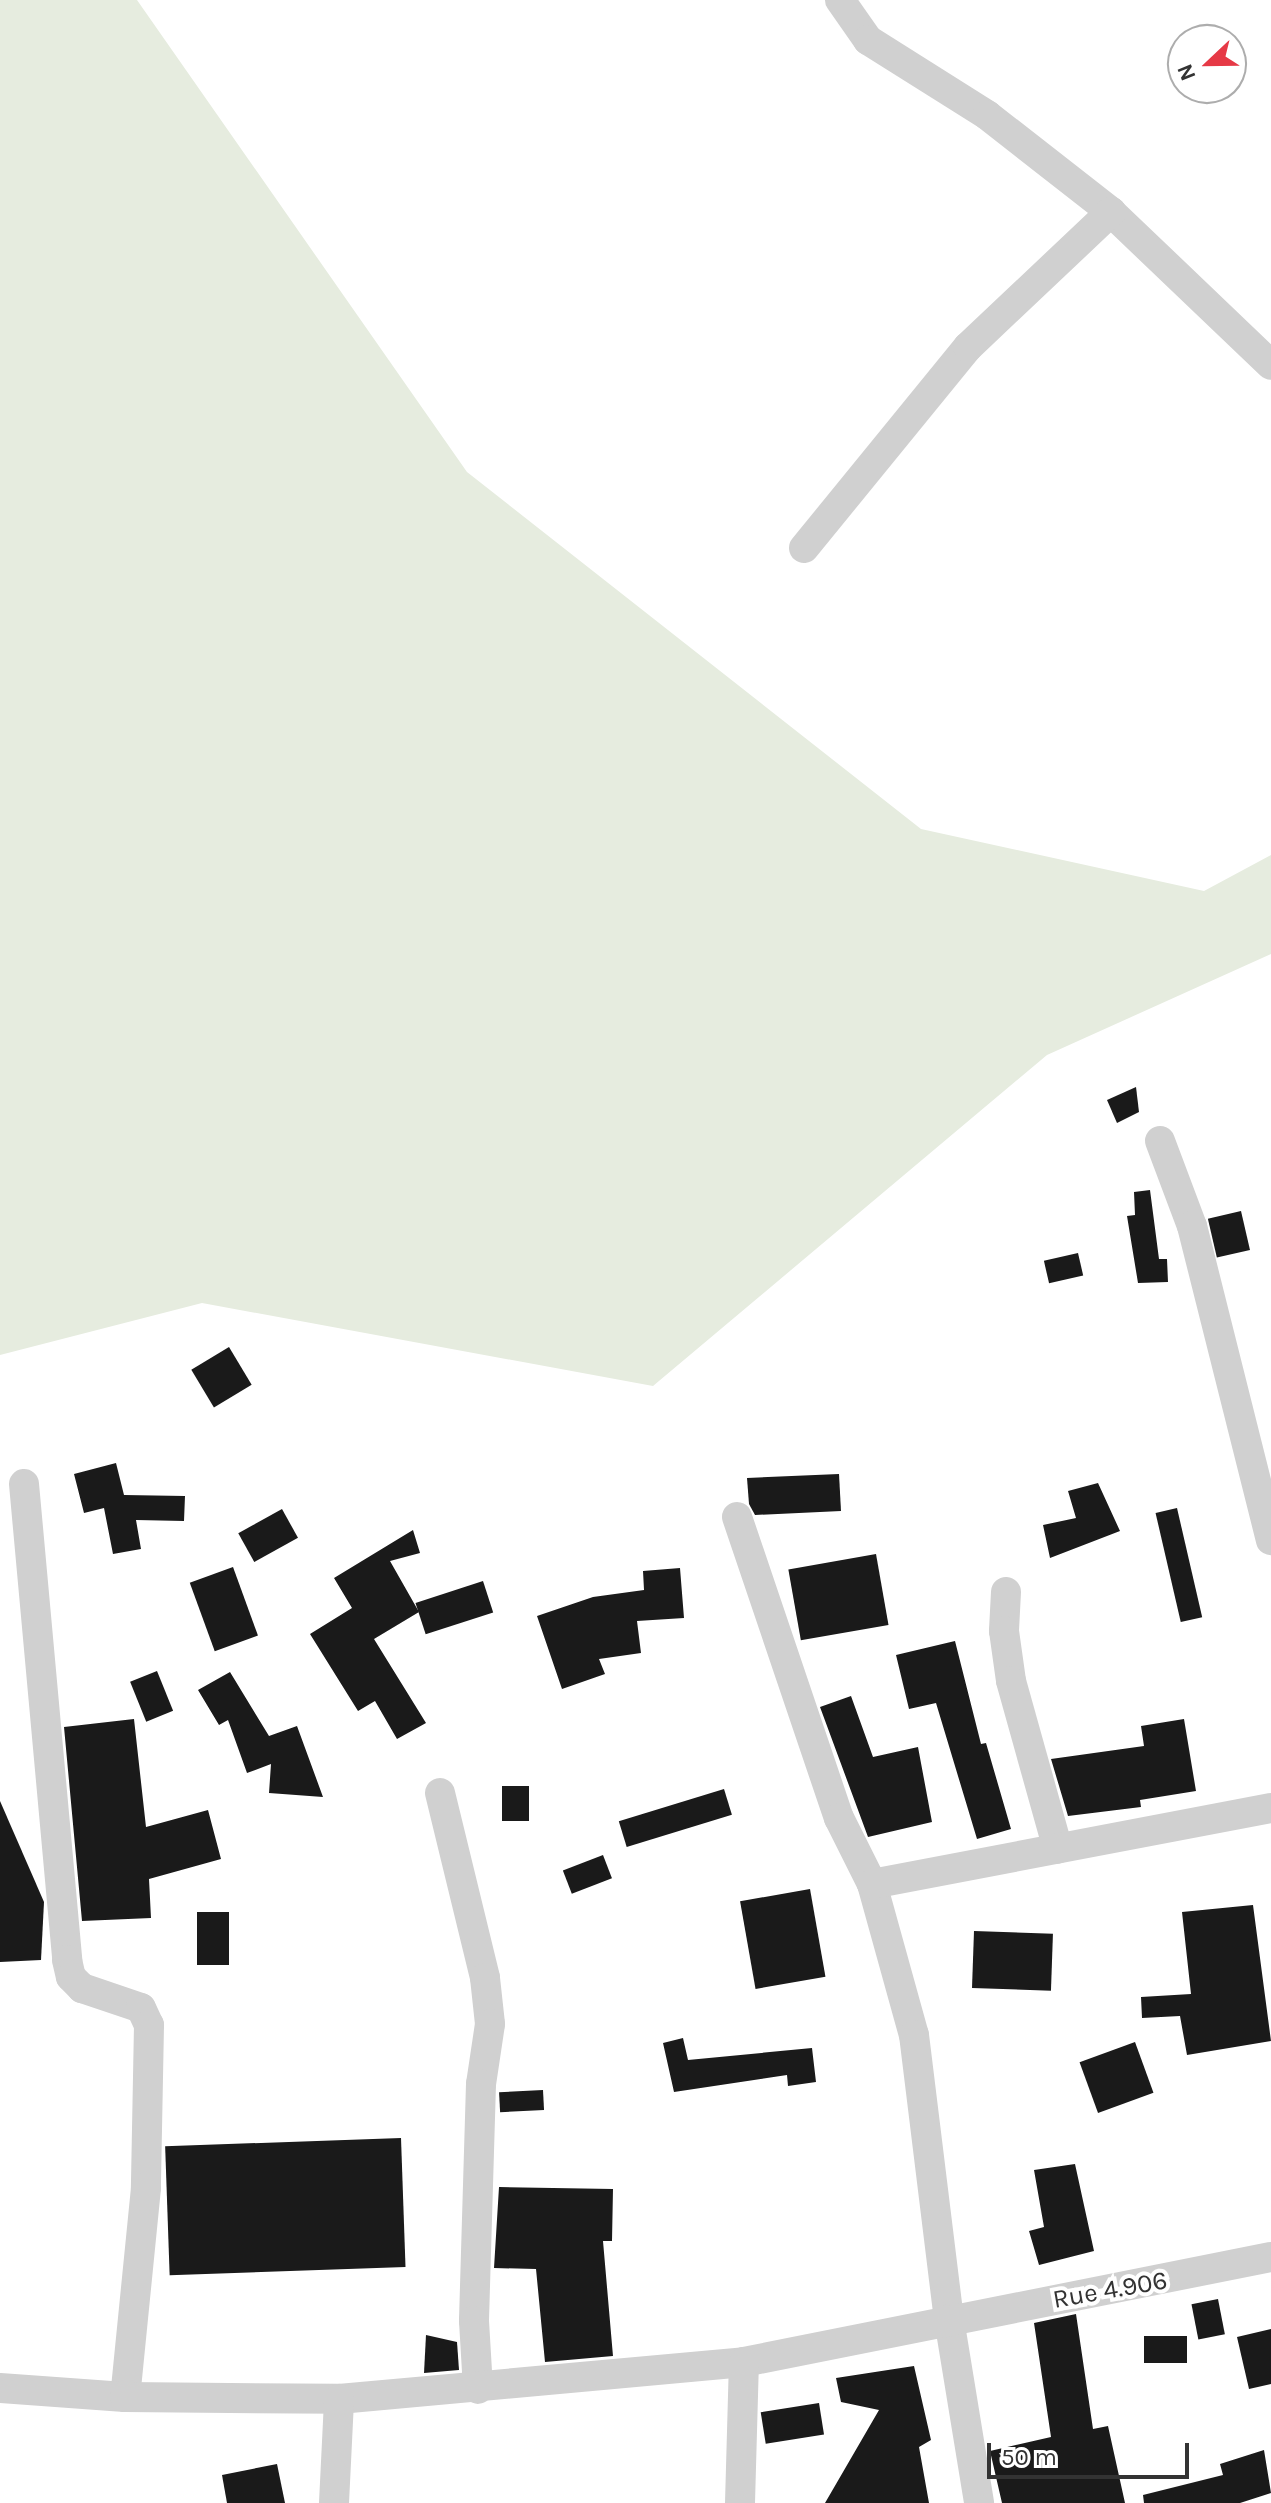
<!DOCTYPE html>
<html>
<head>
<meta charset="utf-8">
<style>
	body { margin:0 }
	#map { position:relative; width:1271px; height:2503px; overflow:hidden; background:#fff; font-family:Karla,sans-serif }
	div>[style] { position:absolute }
	.green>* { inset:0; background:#e6ecdf }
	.building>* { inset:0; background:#1a1a1a; transform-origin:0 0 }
	.minor>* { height:30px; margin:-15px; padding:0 15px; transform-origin:15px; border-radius:15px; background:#d0d0d0 }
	span { translate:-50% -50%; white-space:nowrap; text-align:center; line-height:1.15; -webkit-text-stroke:8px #fff; paint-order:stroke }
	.street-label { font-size:26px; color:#333 }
	.north { position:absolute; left:1167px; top:24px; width:80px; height:80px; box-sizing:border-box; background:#fff; border:2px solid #adadad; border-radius:50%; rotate:248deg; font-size:22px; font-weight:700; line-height:32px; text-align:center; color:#333 }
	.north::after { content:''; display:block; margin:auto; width:28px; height:36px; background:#e63946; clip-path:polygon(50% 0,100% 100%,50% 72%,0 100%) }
	.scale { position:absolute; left:987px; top:2443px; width:202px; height:36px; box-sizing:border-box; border:4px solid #333; border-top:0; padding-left:10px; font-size:24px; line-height:28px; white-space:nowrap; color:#333; -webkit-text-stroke:6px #fff; paint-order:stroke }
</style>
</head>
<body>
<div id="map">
	<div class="green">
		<div style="clip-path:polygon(0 0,137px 0,467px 472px,921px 829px,1204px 891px,1271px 855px,1271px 954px,1047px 1055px,653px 1386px,202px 1303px,0 1355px)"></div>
	</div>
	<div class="building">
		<div style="clip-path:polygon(1136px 1087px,1139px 1112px,1117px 1123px,1107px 1100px)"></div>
		<div style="clip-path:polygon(1150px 1190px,1159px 1259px,1167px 1259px,1168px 1282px,1138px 1283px,1127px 1216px,1135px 1215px,1134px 1192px)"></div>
		<div style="left:1241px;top:1211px;width:40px;height:34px;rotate:77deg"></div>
		<div style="left:1078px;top:1253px;width:23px;height:35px;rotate:77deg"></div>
		<div style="left:229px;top:1347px;width:44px;height:44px;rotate:59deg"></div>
		<div style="clip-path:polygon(116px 1463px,124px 1495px,185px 1496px,184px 1521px,136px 1520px,141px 1549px,113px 1554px,104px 1508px,84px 1513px,74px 1474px)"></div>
		<div style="clip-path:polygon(839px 1474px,841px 1511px,755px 1515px,749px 1504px,747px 1478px)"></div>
		<div style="clip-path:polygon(1098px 1483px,1120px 1531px,1050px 1558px,1043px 1525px,1076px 1518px,1068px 1491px)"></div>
		<div style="left:1177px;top:1508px;width:112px;height:22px;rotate:77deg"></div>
		<div style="left:282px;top:1509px;width:33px;height:50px;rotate:61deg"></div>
		<div style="clip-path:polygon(413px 1530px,420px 1553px,390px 1561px,419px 1612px,374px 1639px,426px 1723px,397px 1739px,375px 1701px,358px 1711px,310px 1634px,352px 1608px,334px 1578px)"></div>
		<div style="left:876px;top:1554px;width:72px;height:89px;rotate:80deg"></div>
		<div style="left:233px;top:1567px;width:73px;height:46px;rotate:70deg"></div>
		<div style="clip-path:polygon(680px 1568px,684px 1618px,637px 1621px,641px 1653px,599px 1659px,605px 1674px,562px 1689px,537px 1616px,593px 1597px,644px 1590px,643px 1571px)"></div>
		<div style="left:483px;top:1581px;width:33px;height:71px;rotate:72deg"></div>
		<div style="clip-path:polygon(955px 1641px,981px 1744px,986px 1743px,1011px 1829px,977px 1839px,936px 1703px,909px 1709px,896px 1655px)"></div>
		<div style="left:157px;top:1671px;width:43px;height:29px;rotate:68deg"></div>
		<div style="clip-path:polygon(230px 1672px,269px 1736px,297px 1726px,323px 1797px,269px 1793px,271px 1764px,247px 1773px,228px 1720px,219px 1725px,198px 1690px)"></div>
		<div style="clip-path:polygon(851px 1696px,873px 1757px,918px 1747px,932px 1822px,868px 1837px,820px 1707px)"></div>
		<div style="clip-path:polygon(134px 1719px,146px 1827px,208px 1810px,221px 1859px,149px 1879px,151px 1918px,82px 1921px,64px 1727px)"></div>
		<div style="clip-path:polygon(1184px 1719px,1196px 1791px,1140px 1800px,1141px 1807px,1068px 1816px,1051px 1759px,1144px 1746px,1141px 1726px)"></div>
		<div style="left:502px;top:1786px;width:27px;height:35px"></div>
		<div style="left:724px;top:1789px;width:27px;height:110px;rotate:73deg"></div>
		<div style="clip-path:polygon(0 1801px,44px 1902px,41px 1960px,0 1962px)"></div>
		<div style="left:603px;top:1855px;width:25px;height:43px;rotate:69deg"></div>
		<div style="left:810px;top:1889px;width:89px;height:71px;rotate:80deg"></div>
		<div style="clip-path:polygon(1253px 1905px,1271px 2041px,1187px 2055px,1180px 2016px,1142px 2018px,1141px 1997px,1191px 1994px,1182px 1912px)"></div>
		<div style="left:229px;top:1912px;width:53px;height:32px;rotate:90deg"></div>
		<div style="left:974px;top:1931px;width:79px;height:57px;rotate:2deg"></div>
		<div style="clip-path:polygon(683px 2038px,688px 2060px,812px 2048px,816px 2082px,788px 2086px,787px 2075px,674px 2092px,663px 2043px)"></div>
		<div style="left:1135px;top:2042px;width:54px;height:59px;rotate:70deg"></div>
		<div style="left:543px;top:2090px;width:20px;height:44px;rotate:87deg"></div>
		<div style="left:401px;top:2138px;width:129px;height:236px;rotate:88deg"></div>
		<div style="clip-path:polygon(1075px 2164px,1094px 2251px,1039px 2265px,1029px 2231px,1044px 2227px,1034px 2170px)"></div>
		<div style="clip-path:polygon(499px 2187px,613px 2189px,612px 2241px,603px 2241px,613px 2356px,545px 2362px,536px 2269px,494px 2268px)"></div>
		<div style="left:1218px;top:2299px;width:36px;height:27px;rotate:79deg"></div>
		<div style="clip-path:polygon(1076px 2314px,1093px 2429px,1108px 2426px,1125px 2503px,1002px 2503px,990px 2451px,1051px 2437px,1034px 2323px)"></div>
		<div style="clip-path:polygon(1271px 2329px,1271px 2384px,1249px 2389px,1237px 2337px)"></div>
		<div style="clip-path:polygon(426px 2335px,457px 2342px,459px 2370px,424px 2373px)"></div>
		<div style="left:1187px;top:2336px;width:27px;height:43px;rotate:90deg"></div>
		<div style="clip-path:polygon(914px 2366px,931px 2440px,919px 2447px,929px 2503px,825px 2503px,879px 2410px,841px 2402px,836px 2378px)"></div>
		<div style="left:819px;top:2403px;width:32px;height:59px;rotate:81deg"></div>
		<div style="clip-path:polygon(1264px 2450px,1271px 2493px,1240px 2503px,1144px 2503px,1143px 2495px,1223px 2475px,1220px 2464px)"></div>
		<div style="clip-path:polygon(277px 2464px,285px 2503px,227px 2503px,222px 2475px)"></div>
	</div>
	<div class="minor">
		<div style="left:840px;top:0;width:49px;rotate:55deg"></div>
		<div style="left:868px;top:40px;width:141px;rotate:32.2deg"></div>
		<div style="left:987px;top:115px;width:157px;rotate:38deg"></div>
		<div style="left:1111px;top:212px;width:221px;rotate:43.7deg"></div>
		<div style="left:804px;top:548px;width:259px;rotate:-50.8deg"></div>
		<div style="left:968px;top:347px;width:197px;rotate:-43.4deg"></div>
		<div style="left:1160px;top:1141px;width:91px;rotate:69.4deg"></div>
		<div style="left:1192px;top:1226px;width:324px;rotate:75.9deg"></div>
		<div style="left:24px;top:1484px;width:478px;rotate:84.8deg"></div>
		<div style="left:67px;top:1960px;width:17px;rotate:77deg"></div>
		<div style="left:71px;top:1977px;width:16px;rotate:45deg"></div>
		<div style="left:82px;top:1988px;width:62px;rotate:18.7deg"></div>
		<div style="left:141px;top:2008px;width:19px;rotate:65deg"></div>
		<div style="left:149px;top:2025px;width:163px;rotate:91.1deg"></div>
		<div style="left:146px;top:2188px;width:210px;rotate:95.7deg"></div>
		<div style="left:737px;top:1517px;width:318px;rotate:71.3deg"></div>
		<div style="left:839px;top:1818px;width:74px;rotate:63.4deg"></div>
		<div style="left:872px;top:1884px;width:157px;rotate:74.5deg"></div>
		<div style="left:914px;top:2035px;width:286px;rotate:83deg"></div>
		<div style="left:949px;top:2319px;width:186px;rotate:80.7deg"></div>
		<div style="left:1006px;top:1592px;width:39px;rotate:93deg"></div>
		<div style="left:1004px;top:1631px;width:50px;rotate:82deg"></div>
		<div style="left:1011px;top:1681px;width:174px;rotate:74.4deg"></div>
		<div style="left:440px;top:1793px;width:190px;rotate:76.3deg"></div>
		<div style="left:485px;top:1978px;width:46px;rotate:83.8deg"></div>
		<div style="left:490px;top:2024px;width:61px;rotate:98.5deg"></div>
		<div style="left:481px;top:2084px;width:237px;rotate:91.7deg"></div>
		<div style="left:474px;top:2321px;width:68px;rotate:86.6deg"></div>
		<div style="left:872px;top:1884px;width:406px;rotate:-10.8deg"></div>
		<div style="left:0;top:2388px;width:125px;rotate:4.1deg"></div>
		<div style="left:125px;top:2397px;width:214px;rotate:0.5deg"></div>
		<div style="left:339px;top:2399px;width:407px;rotate:-5.2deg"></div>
		<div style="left:744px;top:2362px;width:537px;rotate:-11.27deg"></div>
		<div style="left:334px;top:2503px;width:104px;rotate:-87.2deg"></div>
		<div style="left:740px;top:2503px;width:141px;rotate:-88.4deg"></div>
	</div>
	<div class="street-label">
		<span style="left:1110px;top:2290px;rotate:-10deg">Rue 4.906</span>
	</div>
	<div class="north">N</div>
	<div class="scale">50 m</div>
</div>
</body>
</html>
